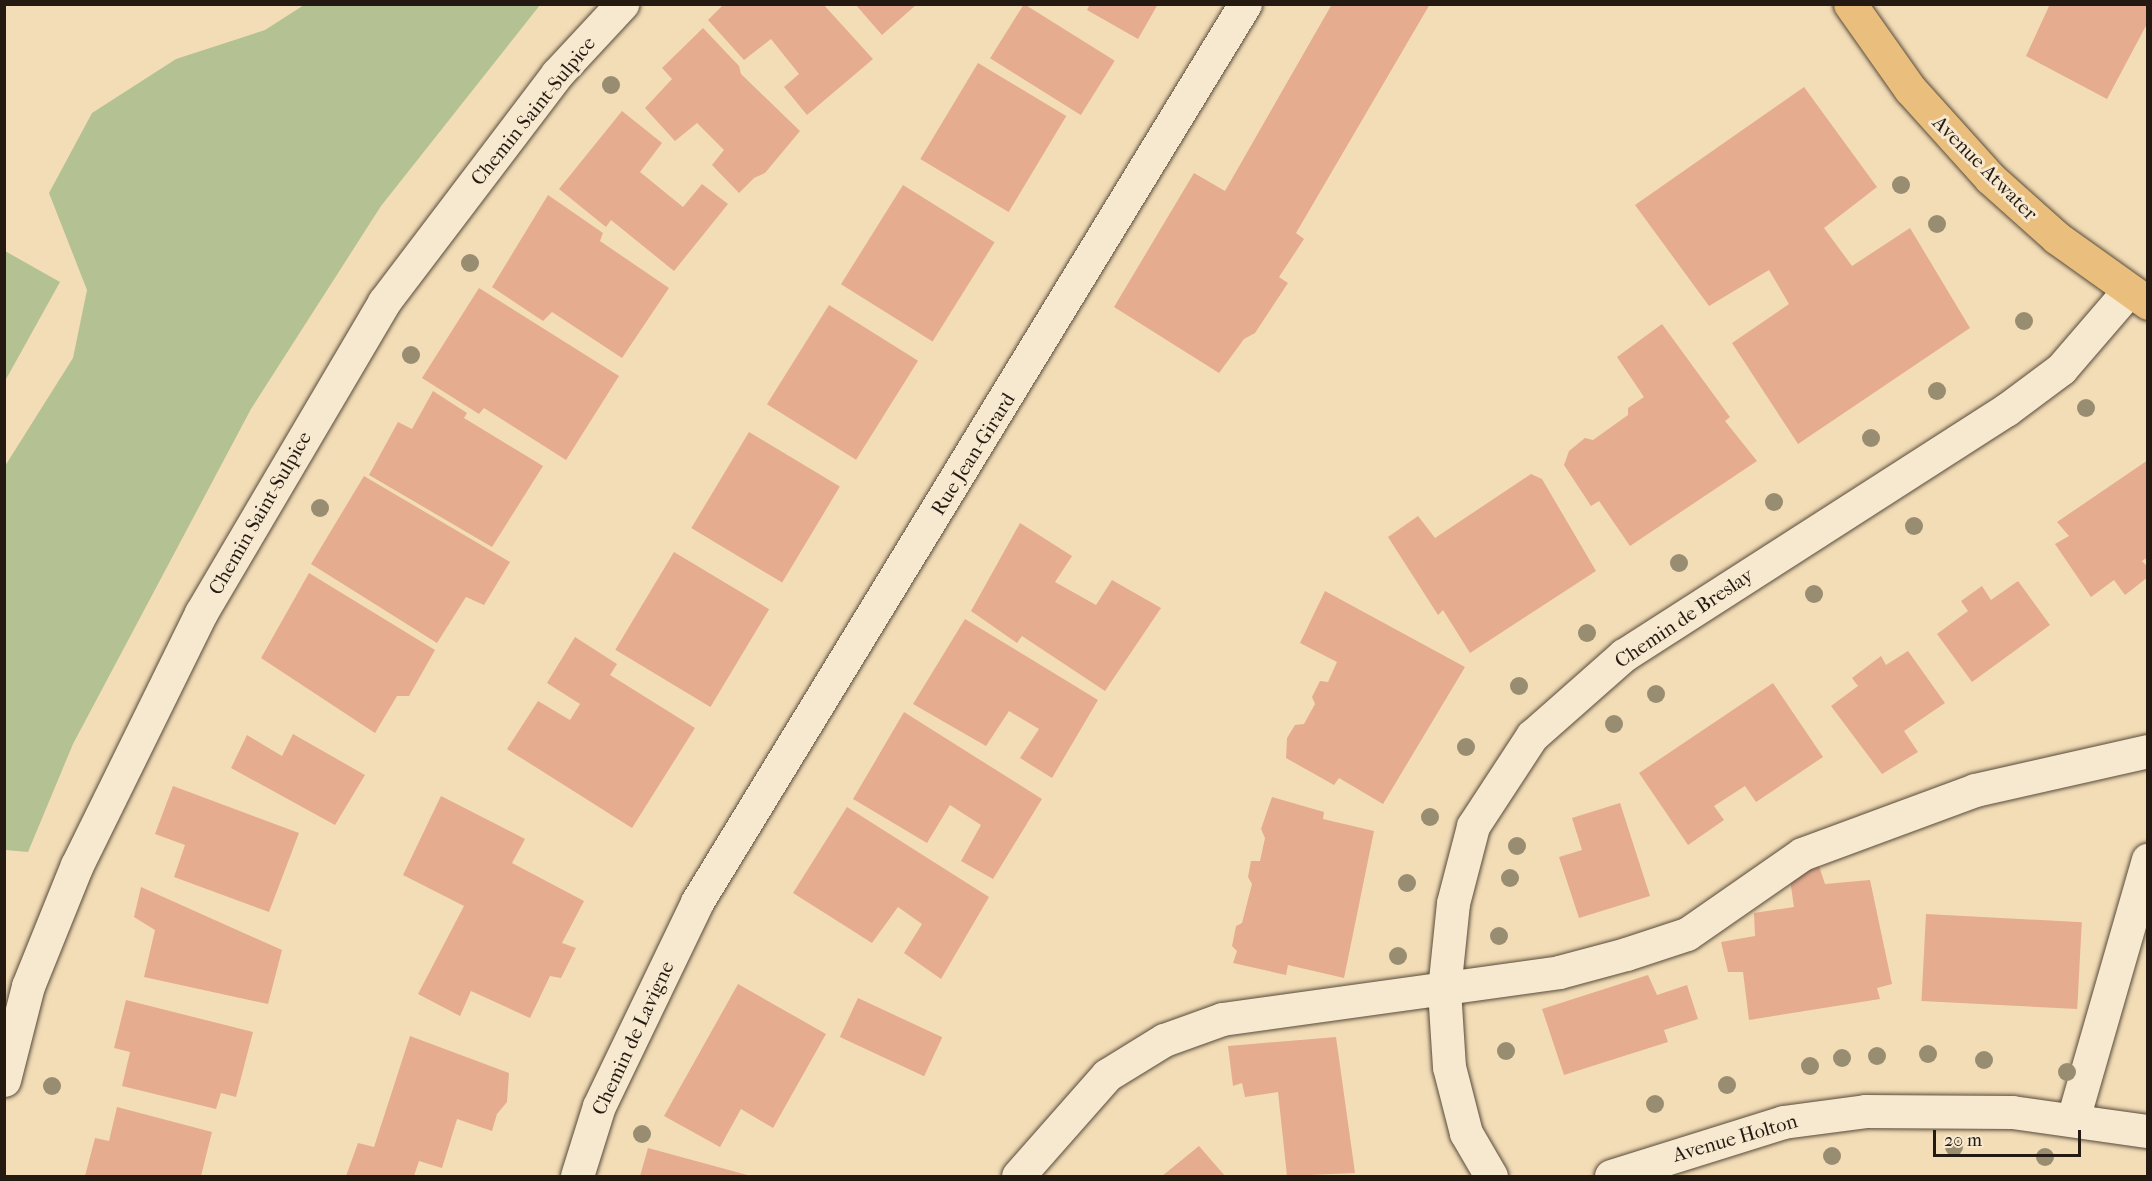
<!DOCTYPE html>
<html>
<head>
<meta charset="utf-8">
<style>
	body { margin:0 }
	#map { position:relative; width:2152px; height:1181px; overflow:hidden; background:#f3ddb7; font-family:"IM FELL French Canon",serif }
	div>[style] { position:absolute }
	.green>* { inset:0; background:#b4c293 }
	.building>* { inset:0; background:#e5ac90; transform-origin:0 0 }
	.roads { filter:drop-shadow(0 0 2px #584b3a) drop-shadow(0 0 2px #584b3a) }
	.minor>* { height:33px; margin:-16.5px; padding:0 16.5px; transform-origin:16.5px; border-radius:16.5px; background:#f7e9d0 }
	.major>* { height:33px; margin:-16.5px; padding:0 16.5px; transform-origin:16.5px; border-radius:16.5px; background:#eabe7c }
	.trees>* { width:18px; height:18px; margin:-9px; border-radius:50%; background:#998d71 }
	span { translate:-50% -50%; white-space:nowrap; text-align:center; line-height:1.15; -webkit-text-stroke:6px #f7e9d0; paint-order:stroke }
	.street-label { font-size:20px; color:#241a11 }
	.frame { position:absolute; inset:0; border:6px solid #241a11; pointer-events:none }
	.scale { position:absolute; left:1933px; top:1130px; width:148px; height:27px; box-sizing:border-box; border:3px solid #241a11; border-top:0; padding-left:8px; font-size:18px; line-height:21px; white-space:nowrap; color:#241a11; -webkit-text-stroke:4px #f7e9d0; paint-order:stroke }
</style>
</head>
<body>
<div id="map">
	<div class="green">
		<div style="clip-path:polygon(304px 5px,540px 5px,381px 206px,251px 409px,73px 744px,28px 852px,5px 850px,5px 466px,73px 358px,87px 290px,49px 193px,92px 113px,176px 59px,265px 30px)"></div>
		<div style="clip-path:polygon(5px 251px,60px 282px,5px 381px)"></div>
	</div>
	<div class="building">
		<div style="clip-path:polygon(724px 4px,823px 4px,873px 59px,807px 115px,784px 87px,799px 74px,771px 39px,744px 60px,708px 20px)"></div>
		<div style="clip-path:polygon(855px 4px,917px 4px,882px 35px)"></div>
		<div style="left:1024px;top:4px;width:107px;height:64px;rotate:32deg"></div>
		<div style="clip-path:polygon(1090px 4px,1158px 4px,1138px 39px,1087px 10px)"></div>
		<div style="clip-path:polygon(1332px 4px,1430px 4px,1296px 233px,1304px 239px,1279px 277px,1288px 283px,1255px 333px,1244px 339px,1219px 373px,1114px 307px,1194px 173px,1225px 191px)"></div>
		<div style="clip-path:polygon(2050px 4px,2148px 4px,2148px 22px,2107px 99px,2026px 56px)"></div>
		<div style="clip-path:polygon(703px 28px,739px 66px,741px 74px,800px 131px,765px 173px,754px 178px,739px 193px,712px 165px,724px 150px,697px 123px,675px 141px,645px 108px,672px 79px,662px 68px)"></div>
		<div style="left:978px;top:63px;width:103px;height:112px;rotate:31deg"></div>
		<div style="clip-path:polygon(1804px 87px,1877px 187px,1824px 228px,1852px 266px,1910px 228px,1970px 328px,1798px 444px,1732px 343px,1789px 304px,1769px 270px,1709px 306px,1635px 205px)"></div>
		<div style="clip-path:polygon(622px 111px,662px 143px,640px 172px,683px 207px,702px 184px,728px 204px,674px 271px,611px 220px,606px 227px,559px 189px)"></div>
		<div style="left:903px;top:185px;width:108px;height:117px;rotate:32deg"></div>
		<div style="clip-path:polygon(548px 195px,603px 233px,600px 241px,669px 288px,622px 358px,552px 312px,543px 321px,492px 287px)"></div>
		<div style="clip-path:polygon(479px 288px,619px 376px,566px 460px,484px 408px,479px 414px,422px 378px)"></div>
		<div style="left:829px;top:305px;width:105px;height:117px;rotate:32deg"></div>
		<div style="clip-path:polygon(1662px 324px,1730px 417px,1725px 421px,1757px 461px,1630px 546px,1599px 501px,1591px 506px,1564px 465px,1569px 451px,1585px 438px,1593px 440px,1628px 415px,1628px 408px,1644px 397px,1617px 357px)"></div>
		<div style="clip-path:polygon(433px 391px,467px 413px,464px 418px,543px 466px,492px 547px,369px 475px,398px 422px,412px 429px)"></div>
		<div style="left:749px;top:432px;width:106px;height:112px;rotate:31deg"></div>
		<div style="clip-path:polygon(2148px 460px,2148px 557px,2142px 561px,2148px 567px,2148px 577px,2125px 595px,2114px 580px,2091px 597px,2055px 544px,2069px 536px,2057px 522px)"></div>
		<div style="clip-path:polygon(1531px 474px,1542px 479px,1596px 571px,1470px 653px,1443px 610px,1438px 615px,1388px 537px,1418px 516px,1435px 538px)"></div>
		<div style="clip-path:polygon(364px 476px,510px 562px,484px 605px,466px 597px,437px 643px,311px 564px)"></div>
		<div style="clip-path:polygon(1020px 523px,1072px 556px,1055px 582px,1096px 605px,1112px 580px,1161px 608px,1105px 691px,1022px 636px,1017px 643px,971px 611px)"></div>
		<div style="left:674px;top:552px;width:111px;height:114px;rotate:31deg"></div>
		<div style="clip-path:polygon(309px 573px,435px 650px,409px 696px,397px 696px,375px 733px,261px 658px)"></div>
		<div style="clip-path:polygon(2018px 581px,2050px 625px,1972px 682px,1937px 634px,1968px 611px,1961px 601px,1982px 586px,1991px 600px)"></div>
		<div style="clip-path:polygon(1325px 591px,1465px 667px,1383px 804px,1339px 778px,1334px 785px,1286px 758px,1287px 738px,1295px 725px,1304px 724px,1315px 704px,1312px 697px,1320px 681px,1328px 682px,1337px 662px,1300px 643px)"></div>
		<div style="clip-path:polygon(965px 619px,1098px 700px,1052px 778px,1020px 758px,1039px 729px,1009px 711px,986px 746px,913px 704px)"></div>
		<div style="clip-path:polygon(575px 637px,617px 664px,610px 675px,695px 728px,632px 828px,507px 749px,538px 701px,570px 720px,580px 704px,547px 683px)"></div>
		<div style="clip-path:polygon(1908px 651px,1945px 703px,1904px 731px,1918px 752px,1882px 774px,1831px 706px,1858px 686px,1852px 678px,1881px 656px,1886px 665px)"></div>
		<div style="clip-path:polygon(1773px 683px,1823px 757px,1756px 802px,1745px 786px,1714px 806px,1724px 820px,1688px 845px,1639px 773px)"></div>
		<div style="clip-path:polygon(904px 712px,1042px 799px,993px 879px,961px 861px,981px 825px,950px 805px,927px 843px,853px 799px)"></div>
		<div style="clip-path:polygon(293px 734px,365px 775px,335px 825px,231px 768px,247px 735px,282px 756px)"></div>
		<div style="clip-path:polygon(173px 786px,299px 833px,269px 912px,174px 877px,185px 845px,155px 834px)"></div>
		<div style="clip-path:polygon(441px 796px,525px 839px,512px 863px,584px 901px,562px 943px,576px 948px,561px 978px,550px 976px,530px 1018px,471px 991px,460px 1016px,418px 994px,464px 906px,403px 875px)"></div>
		<div style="clip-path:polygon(1272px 797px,1324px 812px,1323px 819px,1374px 831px,1344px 978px,1288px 965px,1286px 975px,1233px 963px,1237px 951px,1232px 946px,1236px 926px,1242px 923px,1252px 884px,1248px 877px,1251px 861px,1260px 861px,1265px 838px,1261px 829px)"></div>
		<div style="clip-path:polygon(1620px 803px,1650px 896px,1579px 918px,1559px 857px,1582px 850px,1572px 818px)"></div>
		<div style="clip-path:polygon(847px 807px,989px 897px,941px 979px,904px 953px,922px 924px,898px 907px,872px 943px,793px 893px)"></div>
		<div style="clip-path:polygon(1819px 866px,1825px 884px,1870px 880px,1892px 984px,1877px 988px,1880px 999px,1749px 1020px,1743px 972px,1728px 972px,1721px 942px,1755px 936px,1754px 913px,1794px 907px,1789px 873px)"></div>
		<div style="clip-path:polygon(141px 887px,282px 950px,268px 1004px,144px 977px,155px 930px,134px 917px)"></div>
		<div style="left:1926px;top:914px;width:156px;height:87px;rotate:3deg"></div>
		<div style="clip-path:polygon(1648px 975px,1657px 995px,1687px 985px,1698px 1019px,1664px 1030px,1668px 1042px,1564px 1075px,1542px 1009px)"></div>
		<div style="clip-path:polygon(738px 984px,826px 1034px,773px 1128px,741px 1109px,720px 1147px,664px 1116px)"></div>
		<div style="left:858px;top:998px;width:93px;height:43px;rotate:25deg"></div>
		<div style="clip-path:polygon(126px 1000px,253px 1032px,236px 1097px,221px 1093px,216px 1109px,122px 1086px,130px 1052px,114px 1048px)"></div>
		<div style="clip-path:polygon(410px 1036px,509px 1073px,507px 1102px,497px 1114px,492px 1131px,457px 1119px,442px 1168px,419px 1161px,414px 1176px,346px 1176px,358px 1143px,374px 1147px)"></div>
		<div style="clip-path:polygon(1336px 1037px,1355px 1173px,1287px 1176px,1278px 1092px,1245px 1097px,1242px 1083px,1233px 1086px,1228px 1046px)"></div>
		<div style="clip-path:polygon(117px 1107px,212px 1132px,201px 1176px,85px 1176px,95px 1138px,109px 1141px)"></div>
		<div style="clip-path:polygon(1199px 1146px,1225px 1176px,1162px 1176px)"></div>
		<div style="clip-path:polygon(648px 1148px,751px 1176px,640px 1176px)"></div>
	</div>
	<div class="roads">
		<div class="minor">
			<div style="left:4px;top:1080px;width:97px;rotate:-75.7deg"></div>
			<div style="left:28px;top:986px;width:131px;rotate:-68deg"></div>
			<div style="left:77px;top:865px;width:281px;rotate:-63.8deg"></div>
			<div style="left:201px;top:613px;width:361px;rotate:-59.5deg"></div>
			<div style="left:384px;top:302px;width:286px;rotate:-52.8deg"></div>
			<div style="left:557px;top:74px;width:96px;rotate:-47.1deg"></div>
			<div style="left:2073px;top:1119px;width:270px;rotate:-73.9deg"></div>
			<div style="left:577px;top:1176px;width:73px;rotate:-72.6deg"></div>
			<div style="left:599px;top:1106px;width:226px;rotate:-64.3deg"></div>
			<div style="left:697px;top:902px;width:1052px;rotate:-58.61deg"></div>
			<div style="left:1018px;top:1176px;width:135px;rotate:-48.6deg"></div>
			<div style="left:1107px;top:1075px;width:67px;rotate:-31.6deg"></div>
			<div style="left:1164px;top:1040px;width:62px;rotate:-19.9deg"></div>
			<div style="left:1222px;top:1019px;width:340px;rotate:-7.9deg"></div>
			<div style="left:1559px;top:972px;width:69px;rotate:-15deg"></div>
			<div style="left:1626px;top:954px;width:64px;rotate:-18.2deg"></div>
			<div style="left:1687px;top:934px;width:140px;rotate:-34.8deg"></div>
			<div style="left:1802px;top:854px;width:184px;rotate:-20.3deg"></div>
			<div style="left:1975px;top:790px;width:177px;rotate:-12.7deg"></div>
			<div style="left:1491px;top:1176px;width:50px;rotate:-120.2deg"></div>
			<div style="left:1466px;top:1133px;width:68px;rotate:-104.4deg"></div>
			<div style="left:1449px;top:1067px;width:77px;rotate:-93.7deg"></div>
			<div style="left:1444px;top:990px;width:87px;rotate:-84.1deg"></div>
			<div style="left:1453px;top:903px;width:80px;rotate:-75.4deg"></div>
			<div style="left:1473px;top:826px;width:108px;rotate:-56.8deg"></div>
			<div style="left:1532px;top:736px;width:123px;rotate:-41.4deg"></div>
			<div style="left:1624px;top:655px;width:454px;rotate:-32.7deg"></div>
			<div style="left:2006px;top:410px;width:69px;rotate:-36.7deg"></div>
			<div style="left:2061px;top:369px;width:103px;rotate:-49.3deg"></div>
			<div style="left:1611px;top:1176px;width:180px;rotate:-17.4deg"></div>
			<div style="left:1783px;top:1122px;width:83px;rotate:-7.6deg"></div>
			<div style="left:1865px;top:1111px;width:147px;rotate:0.4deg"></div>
			<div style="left:2012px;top:1112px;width:137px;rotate:8deg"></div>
		</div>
		<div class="major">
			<div style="left:1850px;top:4px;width:104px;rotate:54.8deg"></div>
			<div style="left:1910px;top:89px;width:120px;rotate:48deg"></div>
			<div style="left:1990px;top:178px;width:90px;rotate:41.8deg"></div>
			<div style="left:2057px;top:238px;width:112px;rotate:35.5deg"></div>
		</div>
	</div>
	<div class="trees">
		<div style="left:611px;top:85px"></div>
		<div style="left:1901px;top:185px"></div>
		<div style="left:1937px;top:224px"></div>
		<div style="left:470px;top:263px"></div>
		<div style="left:2024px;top:321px"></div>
		<div style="left:411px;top:355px"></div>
		<div style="left:1937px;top:391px"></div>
		<div style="left:2086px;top:408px"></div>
		<div style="left:1871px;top:438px"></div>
		<div style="left:1774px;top:502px"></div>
		<div style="left:320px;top:508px"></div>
		<div style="left:1914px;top:526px"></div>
		<div style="left:1679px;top:563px"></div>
		<div style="left:1814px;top:594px"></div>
		<div style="left:1587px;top:633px"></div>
		<div style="left:1519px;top:686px"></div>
		<div style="left:1656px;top:694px"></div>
		<div style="left:1614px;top:724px"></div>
		<div style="left:1466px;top:747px"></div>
		<div style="left:1430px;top:817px"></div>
		<div style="left:1517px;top:846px"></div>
		<div style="left:1510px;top:878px"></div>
		<div style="left:1407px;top:883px"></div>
		<div style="left:1499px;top:936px"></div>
		<div style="left:1398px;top:956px"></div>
		<div style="left:1506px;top:1051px"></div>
		<div style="left:1928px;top:1054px"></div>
		<div style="left:1877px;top:1056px"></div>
		<div style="left:1842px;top:1058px"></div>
		<div style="left:1984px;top:1060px"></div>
		<div style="left:1810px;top:1066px"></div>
		<div style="left:2067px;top:1072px"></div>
		<div style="left:1727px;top:1085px"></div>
		<div style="left:52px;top:1086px"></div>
		<div style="left:1655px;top:1104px"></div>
		<div style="left:642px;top:1134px"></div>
		<div style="left:1954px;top:1147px"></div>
		<div style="left:1832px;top:1156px"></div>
		<div style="left:2045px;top:1157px"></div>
	</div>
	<div class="street-label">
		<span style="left:533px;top:111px;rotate:-51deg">Chemin Saint-Sulpice</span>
		<span style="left:1985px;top:168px;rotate:45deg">Avenue Atwater</span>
		<span style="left:973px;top:454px;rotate:-58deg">Rue Jean-Girard</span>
		<span style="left:260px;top:513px;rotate:-60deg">Chemin Saint-Sulpice</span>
		<span style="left:1684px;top:618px;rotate:-34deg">Chemin de Breslay</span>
		<span style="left:633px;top:1038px;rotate:-65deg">Chemin de Lavigne</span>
		<span style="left:1735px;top:1138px;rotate:-16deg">Avenue Holton</span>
	</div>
	<div class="frame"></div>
	<div class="scale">20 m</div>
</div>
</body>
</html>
